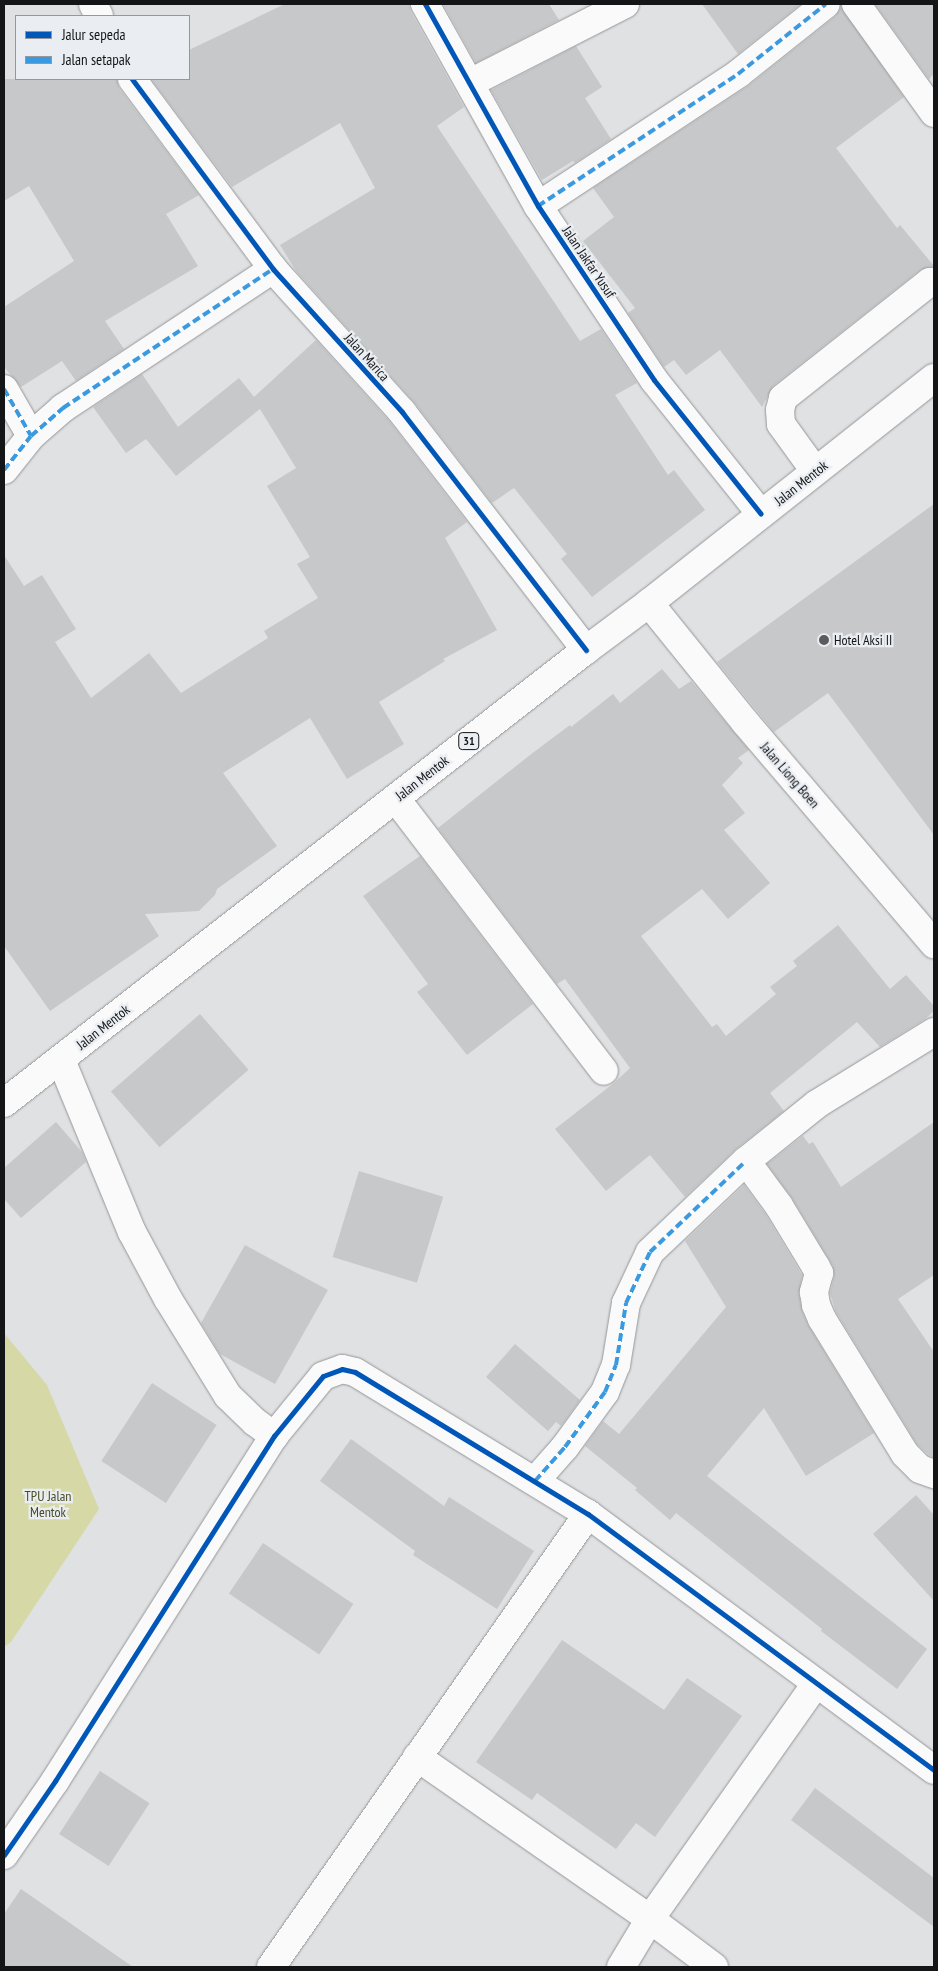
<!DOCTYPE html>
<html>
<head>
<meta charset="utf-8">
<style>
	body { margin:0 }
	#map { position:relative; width:938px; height:1971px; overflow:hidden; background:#dfe1e3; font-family:"PT Sans Narrow",sans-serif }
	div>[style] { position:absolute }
	.green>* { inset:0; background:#d6d9a6 }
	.building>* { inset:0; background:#c6c8c9; transform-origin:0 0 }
	.roads { filter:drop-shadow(0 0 1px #959698) drop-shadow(0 0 1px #959698) }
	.minor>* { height:28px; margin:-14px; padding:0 14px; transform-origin:14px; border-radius:14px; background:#fafafb }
	.highway>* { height:28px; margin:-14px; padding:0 14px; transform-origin:14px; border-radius:14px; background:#fafafb }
	.quiet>* { height:4px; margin-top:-2px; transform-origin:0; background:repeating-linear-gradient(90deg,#3b9adf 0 8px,transparent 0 12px) }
	.cycleway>* { height:5px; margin:-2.5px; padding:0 2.5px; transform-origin:2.5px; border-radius:2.5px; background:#0057b8 }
	.dots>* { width:14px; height:14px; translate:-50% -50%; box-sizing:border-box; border:2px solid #eaeef3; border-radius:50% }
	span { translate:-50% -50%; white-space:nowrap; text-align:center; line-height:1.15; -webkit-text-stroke:4.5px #eaeef3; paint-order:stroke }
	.shield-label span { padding:1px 4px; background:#eaeef3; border:1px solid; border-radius:4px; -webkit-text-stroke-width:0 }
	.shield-label { font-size:12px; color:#131516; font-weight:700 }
	.street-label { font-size:14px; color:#131516 }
	.poi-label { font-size:14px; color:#131516 }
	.left { translate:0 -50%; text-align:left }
	.park-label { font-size:14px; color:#494a22 }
	.frame { position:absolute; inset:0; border:5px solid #131516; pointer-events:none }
	.legend { position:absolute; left:15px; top:15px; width:175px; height:65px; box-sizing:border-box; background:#eaeef3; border:1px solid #94979b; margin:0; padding:6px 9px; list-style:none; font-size:15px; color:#131516 }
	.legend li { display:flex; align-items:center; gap:10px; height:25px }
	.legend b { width:25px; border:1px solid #94979b }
</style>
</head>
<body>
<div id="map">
	<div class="green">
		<div style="clip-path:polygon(4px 1333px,47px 1385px,99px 1509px,11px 1642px,4px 1647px)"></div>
	</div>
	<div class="building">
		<div style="clip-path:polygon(285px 4px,409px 4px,411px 12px,464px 107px,437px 126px,580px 341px,601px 329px,637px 383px,615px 395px,668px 475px,674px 470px,705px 510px,592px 597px,561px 559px,567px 554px,514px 488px,492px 503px,414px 402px,296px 271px,280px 245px,375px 188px,340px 123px,232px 187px,151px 79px,189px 79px,189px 50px)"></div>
		<div style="clip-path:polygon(443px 4px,549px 4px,559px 20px,476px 63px)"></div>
		<div style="clip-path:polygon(702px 4px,801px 4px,738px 54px)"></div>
		<div style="clip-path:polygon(875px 4px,934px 4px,934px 74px,929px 79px)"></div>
		<div style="clip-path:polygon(841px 7px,904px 97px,836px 148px,897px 228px,900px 225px,934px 266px,920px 270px,773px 386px,762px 407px,720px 350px,686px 375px,674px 360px,664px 367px,628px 313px,635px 308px,583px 241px,614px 217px,593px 188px,748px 86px,836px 16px)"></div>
		<div style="clip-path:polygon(576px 46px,602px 87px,585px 98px,611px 139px,575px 163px,573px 161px,542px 180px,491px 90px)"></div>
		<div style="clip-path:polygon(4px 79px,117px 79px,119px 88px,199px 195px,166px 214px,198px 266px,105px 321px,124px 349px,76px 381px,62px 361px,21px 387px,4px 367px,4px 307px,74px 261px,29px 186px,4px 201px)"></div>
		<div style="clip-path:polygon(316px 340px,390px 422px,467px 522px,445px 538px,497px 630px,443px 659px,445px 661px,379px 702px,404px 744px,347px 779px,310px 718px,223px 773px,277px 846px,217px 889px,215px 895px,199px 911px,145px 914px,159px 936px,50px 1011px,4px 946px,4px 555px,24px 586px,42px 575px,76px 629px,55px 642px,91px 698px,149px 653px,181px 693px,268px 638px,264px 631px,318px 598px,297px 564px,310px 557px,267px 486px,296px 468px,260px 409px,176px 476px,146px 439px,126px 453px,93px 407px,142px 374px,178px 427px,239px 378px,254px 397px)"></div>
		<div style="clip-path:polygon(934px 504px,934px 835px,828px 693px,774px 732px,717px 662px)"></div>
		<div style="clip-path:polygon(662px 669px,679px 689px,691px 681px,749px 750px,738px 758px,743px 763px,722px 785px,745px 813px,724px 830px,770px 883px,728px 919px,702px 889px,641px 936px,712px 1027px,717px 1024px,726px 1036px,776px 994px,770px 987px,797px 966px,793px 961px,838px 925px,890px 989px,906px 975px,934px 1006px,934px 1011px,925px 1019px,880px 1047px,857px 1022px,770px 1093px,784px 1111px,736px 1149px,685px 1197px,650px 1155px,606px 1191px,555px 1129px,614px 1083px,630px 1068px,565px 979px,557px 984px,438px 828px,530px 755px,570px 725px,571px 727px,613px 694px,620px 703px)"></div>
		<div style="clip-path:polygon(420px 856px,533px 1004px,467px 1055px,417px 992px,428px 984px,363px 896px)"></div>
		<div style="left:200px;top:1014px;width:74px;height:118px;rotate:49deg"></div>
		<div style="clip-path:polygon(56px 1122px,82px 1152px,86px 1162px,21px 1218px,4px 1199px,4px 1168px)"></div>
		<div style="clip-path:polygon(934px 1122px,934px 1275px,898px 1299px,934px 1352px,934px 1458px,929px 1455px,917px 1444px,836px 1312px,830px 1293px,834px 1277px,833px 1266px,792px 1198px,767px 1164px,803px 1136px,809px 1144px,813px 1142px,841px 1187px)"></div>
		<div style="left:359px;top:1171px;width:88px;height:90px;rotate:17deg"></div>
		<div style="clip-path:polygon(744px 1185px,766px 1215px,802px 1275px,799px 1294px,802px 1311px,808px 1325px,874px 1433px,806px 1476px,764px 1408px,707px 1476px,927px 1649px,897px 1689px,821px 1631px,822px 1629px,676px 1513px,670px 1520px,635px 1490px,637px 1488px,585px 1446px,603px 1421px,619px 1434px,726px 1307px,685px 1241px)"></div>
		<div style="clip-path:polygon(245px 1245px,328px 1290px,275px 1384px,220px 1354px,201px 1323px)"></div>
		<div style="clip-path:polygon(515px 1344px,580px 1400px,561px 1426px,556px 1422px,548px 1431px,486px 1377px)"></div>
		<div style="left:152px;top:1383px;width:77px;height:93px;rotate:33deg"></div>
		<div style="clip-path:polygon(351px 1439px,444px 1506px,449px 1497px,534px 1551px,497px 1609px,413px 1555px,415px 1551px,320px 1481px)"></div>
		<div style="clip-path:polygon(916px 1495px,934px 1515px,934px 1601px,873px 1534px)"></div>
		<div style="left:263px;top:1543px;width:109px;height:61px;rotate:34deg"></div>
		<div style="clip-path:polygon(562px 1640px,664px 1710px,687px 1678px,742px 1716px,655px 1837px,636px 1823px,616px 1849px,537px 1793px,532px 1800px,476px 1762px)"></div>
		<div style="left:100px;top:1771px;width:59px;height:75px;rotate:33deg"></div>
		<div style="clip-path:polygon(815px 1788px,934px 1878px,934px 1927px,791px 1820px)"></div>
		<div style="clip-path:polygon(21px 1889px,133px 1967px,4px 1967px,4px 1914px)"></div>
	</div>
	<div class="roads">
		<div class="minor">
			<div style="left:93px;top:4px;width:13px;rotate:63deg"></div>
			<div style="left:425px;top:4px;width:231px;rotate:60.8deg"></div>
			<div style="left:538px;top:206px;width:209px;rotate:56.3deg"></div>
			<div style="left:654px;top:380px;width:171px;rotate:51.4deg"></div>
			<div style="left:856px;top:4px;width:134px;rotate:54.4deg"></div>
			<div style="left:132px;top:79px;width:237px;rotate:53.4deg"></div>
			<div style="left:273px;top:269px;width:193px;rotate:47.9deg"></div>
			<div style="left:402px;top:412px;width:301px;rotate:52.3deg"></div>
			<div style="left:470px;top:83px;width:174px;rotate:-27deg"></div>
			<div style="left:538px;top:206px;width:240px;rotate:-33.4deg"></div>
			<div style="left:738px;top:74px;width:112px;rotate:-38.5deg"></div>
			<div style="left:4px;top:389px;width:54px;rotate:60.1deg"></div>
			<div style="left:4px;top:470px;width:43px;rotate:-51.5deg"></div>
			<div style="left:31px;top:436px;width:43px;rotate:-41.2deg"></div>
			<div style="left:63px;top:408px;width:252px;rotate:-33.5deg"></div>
			<div style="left:815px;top:471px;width:58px;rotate:-125.9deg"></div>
			<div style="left:781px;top:424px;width:14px;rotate:-94deg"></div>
			<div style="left:780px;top:410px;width:12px;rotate:-76deg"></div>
			<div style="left:783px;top:398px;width:187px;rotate:-38.3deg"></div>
			<div style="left:930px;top:282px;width:4px"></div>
			<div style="left:649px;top:603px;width:153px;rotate:51.1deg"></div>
			<div style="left:745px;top:722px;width:292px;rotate:49.6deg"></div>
			<div style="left:396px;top:799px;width:342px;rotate:52.6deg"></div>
			<div style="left:934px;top:1032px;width:137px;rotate:148.4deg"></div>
			<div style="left:817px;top:1104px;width:91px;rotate:141.2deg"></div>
			<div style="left:746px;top:1161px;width:56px;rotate:53.7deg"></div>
			<div style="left:779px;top:1206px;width:71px;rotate:58.8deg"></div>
			<div style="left:816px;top:1267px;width:7px;rotate:63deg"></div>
			<div style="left:819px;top:1273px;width:20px;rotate:105deg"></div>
			<div style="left:814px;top:1292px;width:13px;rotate:81deg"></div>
			<div style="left:816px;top:1305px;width:15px;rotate:67deg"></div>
			<div style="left:822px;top:1319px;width:158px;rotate:58.4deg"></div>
			<div style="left:905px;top:1454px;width:21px;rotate:45deg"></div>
			<div style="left:920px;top:1469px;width:15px;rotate:20deg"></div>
			<div style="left:61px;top:1060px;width:186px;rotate:67.6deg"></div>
			<div style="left:132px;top:1232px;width:76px;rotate:61.8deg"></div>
			<div style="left:168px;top:1299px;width:114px;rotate:58.3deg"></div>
			<div style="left:228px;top:1396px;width:37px;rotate:44deg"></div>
			<div style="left:255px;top:1422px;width:24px;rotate:36deg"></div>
			<div style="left:535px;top:1481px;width:45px;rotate:-48.6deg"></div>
			<div style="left:565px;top:1447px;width:68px;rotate:-54deg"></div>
			<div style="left:605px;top:1392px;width:29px;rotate:-68deg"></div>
			<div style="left:616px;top:1365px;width:63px;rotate:-80.8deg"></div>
			<div style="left:626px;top:1303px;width:56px;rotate:-64.8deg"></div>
			<div style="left:650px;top:1252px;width:132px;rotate:-43.5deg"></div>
			<div style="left:417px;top:1757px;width:284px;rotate:34.8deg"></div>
			<div style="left:650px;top:1919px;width:80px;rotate:36.9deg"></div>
			<div style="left:4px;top:1855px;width:90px;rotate:-55.4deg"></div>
			<div style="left:55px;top:1781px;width:409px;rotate:-57.6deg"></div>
			<div style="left:274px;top:1436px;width:77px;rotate:-50.8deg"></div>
			<div style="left:323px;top:1376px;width:20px;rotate:-20deg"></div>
			<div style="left:342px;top:1369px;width:13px;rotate:13deg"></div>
			<div style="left:355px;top:1372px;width:273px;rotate:31.4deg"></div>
			<div style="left:588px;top:1514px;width:430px;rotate:36.5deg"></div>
			<div style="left:271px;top:1967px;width:553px;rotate:-55.02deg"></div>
			<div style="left:621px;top:1967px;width:56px;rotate:-58.9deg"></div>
			<div style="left:650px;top:1919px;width:288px;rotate:-54.8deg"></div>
		</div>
		<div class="highway">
			<div style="left:4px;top:1103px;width:738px;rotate:-37.9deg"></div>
			<div style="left:586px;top:650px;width:79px;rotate:-36.7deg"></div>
			<div style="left:649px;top:603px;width:363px;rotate:-38.3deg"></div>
		</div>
	</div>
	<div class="quiet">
		<div style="left:538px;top:206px;width:240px;rotate:-33.4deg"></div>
		<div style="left:738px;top:74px;width:112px;rotate:-38.5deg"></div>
		<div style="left:4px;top:389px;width:54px;rotate:60.1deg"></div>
		<div style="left:4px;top:470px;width:43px;rotate:-51.5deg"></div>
		<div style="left:31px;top:436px;width:43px;rotate:-41.2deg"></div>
		<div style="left:63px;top:408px;width:252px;rotate:-33.5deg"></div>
		<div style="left:535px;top:1481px;width:45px;rotate:-48.6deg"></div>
		<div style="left:565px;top:1447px;width:68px;rotate:-54deg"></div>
		<div style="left:605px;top:1392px;width:29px;rotate:-68deg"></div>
		<div style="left:616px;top:1365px;width:63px;rotate:-80.8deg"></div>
		<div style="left:626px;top:1303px;width:56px;rotate:-64.8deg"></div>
		<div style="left:650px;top:1252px;width:132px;rotate:-43.5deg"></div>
	</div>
	<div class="cycleway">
		<div style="left:425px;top:4px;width:231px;rotate:60.8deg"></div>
		<div style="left:538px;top:206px;width:209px;rotate:56.3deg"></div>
		<div style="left:654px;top:380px;width:171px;rotate:51.4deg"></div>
		<div style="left:132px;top:79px;width:237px;rotate:53.4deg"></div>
		<div style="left:273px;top:269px;width:193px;rotate:47.9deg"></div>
		<div style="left:402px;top:412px;width:301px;rotate:52.3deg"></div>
		<div style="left:4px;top:1855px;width:90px;rotate:-55.4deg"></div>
		<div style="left:55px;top:1781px;width:409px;rotate:-57.6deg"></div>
		<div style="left:274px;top:1436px;width:77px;rotate:-50.8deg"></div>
		<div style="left:323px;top:1376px;width:20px;rotate:-20deg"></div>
		<div style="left:342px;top:1369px;width:13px;rotate:13deg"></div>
		<div style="left:355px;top:1372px;width:273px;rotate:31.4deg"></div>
		<div style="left:588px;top:1514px;width:430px;rotate:36.5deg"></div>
	</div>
	<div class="dots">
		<div style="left:824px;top:640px;background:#5a5c5e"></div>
	</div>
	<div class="shield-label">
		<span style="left:469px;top:741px">31</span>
	</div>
	<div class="street-label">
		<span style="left:589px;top:262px;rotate:56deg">Jalan Jakfar Yusuf</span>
		<span style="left:367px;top:357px;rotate:48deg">Jalan Marica</span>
		<span style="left:801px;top:483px;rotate:-38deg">Jalan Mentok</span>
		<span style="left:790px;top:775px;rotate:49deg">Jalan Liong Boen</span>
		<span style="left:422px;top:778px;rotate:-38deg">Jalan Mentok</span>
		<span style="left:103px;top:1027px;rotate:-38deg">Jalan Mentok</span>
	</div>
	<div class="poi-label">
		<span class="left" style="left:834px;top:640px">Hotel Aksi II</span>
	</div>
	<div class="park-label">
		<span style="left:48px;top:1504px">TPU Jalan<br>Mentok</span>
	</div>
	<div class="frame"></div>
	<ul class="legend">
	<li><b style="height:6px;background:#0057b8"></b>Jalur sepeda</li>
	<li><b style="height:6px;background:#3b9adf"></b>Jalan setapak</li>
	</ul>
</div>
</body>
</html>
